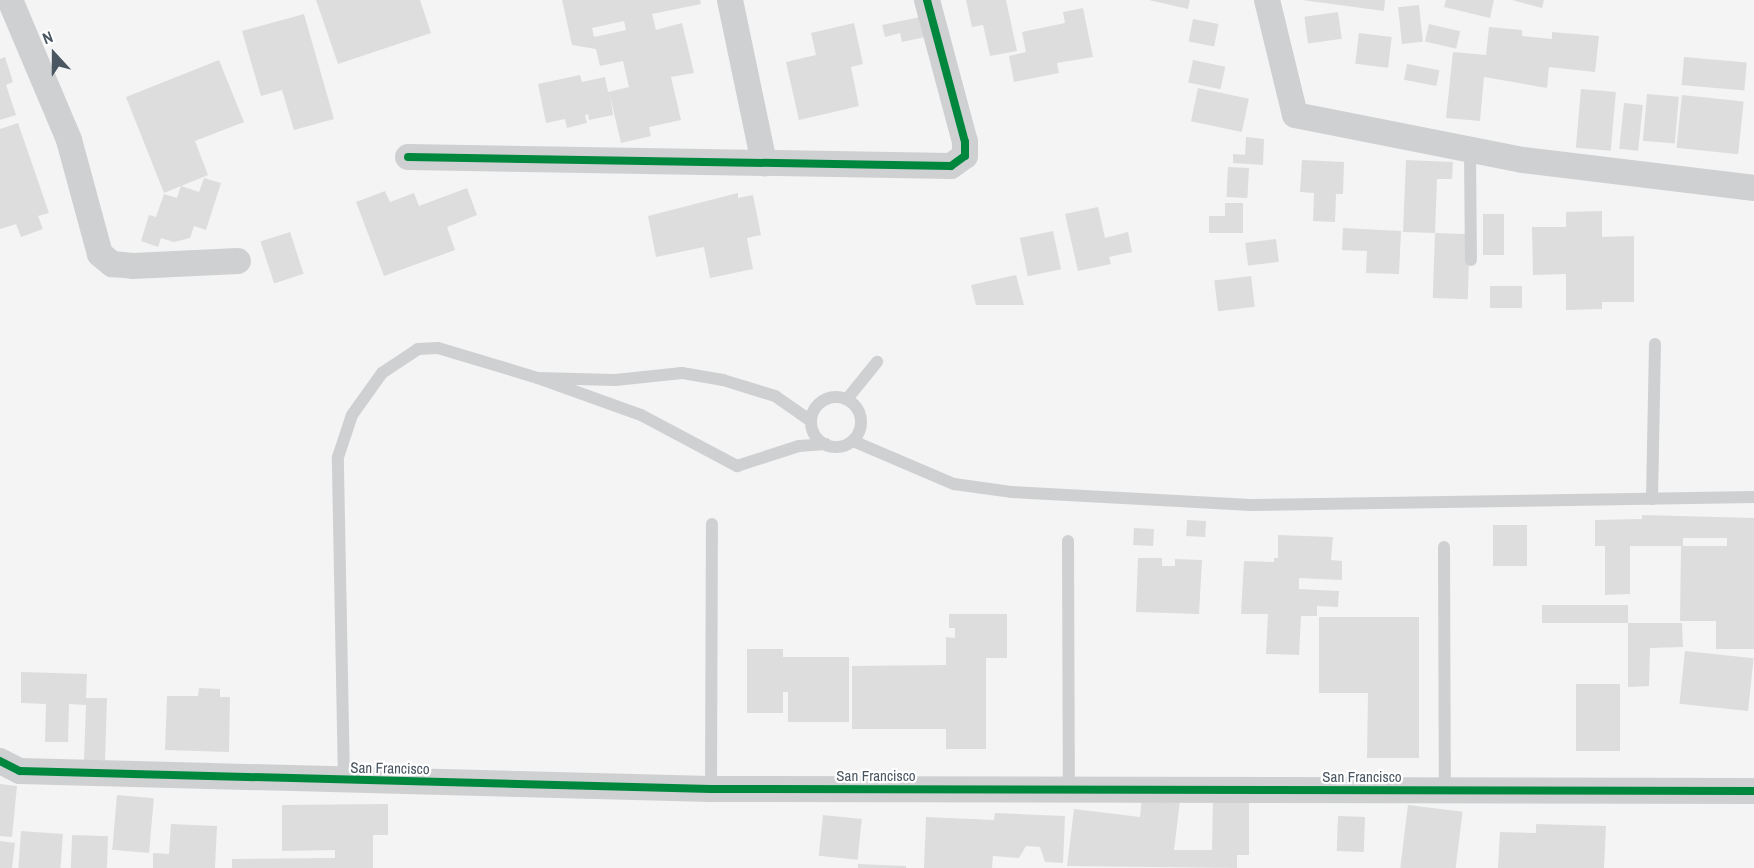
<!DOCTYPE html>
<html>
<head>
<meta charset="utf-8">
<style>
	body { margin:0 }
	#map { position:relative; width:1754px; height:868px; overflow:hidden; background:#f4f4f4; font-family:"Archivo Narrow",sans-serif }
	div>[style] { position:absolute }
	.building>* { inset:0; background:#ddddde; transform-origin:0 0 }
	.lane>* { height:12px; margin:-6px; padding:0 6px; transform-origin:6px; border-radius:6px; background:#ced0d2 }
	.lane>.ring { margin:-6px; padding:0; box-sizing:content-box; background:none; border:12px solid #ced0d2; border-radius:50% }
	.street>* { height:26px; margin:-13px; padding:0 13px; transform-origin:13px; border-radius:13px; background:#ced0d2 }
	.cycleway>* { height:8px; margin:-4px; padding:0 4px; transform-origin:4px; border-radius:4px; background:#00873e }
	span { translate:-50% -50%; white-space:nowrap; text-align:center; line-height:1.15; -webkit-text-stroke:4.5px #fff; paint-order:stroke }
	.street-label { font-size:15px; color:#4a5661 }
	.north { position:absolute; left:24px; top:24px; width:60px; height:60px; -webkit-text-stroke:4px #fff; paint-order:stroke; rotate:339deg; font-size:16px; font-weight:700; line-height:24px; text-align:center; color:#4a5661 }
	.north::after { content:''; display:block; margin:auto; width:21px; height:27px; background:#4a5661; clip-path:polygon(50% 0,100% 100%,50% 72%,0 100%) }
</style>
</head>
<body>
<div id="map">
	<div class="building">
		<div style="clip-path:polygon(316px 0,420px 0,431px 33px,338px 64px)"></div>
		<div style="clip-path:polygon(evenodd,562px 0,700px 0,701px 4px,652px 14px,656px 30px,682px 23px,694px 73px,671px 77px,681px 120px,649px 127px,651px 136px,621px 143px,610px 96px,613px 115px,589px 120px,588px 114px,585px 115px,587px 123px,567px 128px,565px 119px,546px 123px,538px 84px,580px 75px,582px 82px,605px 77px,608px 92px,629px 87px,623px 61px,600px 66px,596px 49px,572px 45px,562px 0,624px 21px,626px 30px,594px 37px,592px 28px,624px 21px)"></div>
		<div style="clip-path:polygon(966px 0,1006px 0,1017px 51px,990px 56px,983px 25px,972px 27px)"></div>
		<div style="clip-path:polygon(1149px 0,1190px 0,1188px 9px)"></div>
		<div style="clip-path:polygon(1302px 0,1385px 0,1384px 11px)"></div>
		<div style="clip-path:polygon(1446px 0,1494px 0,1490px 18px,1444px 7px)"></div>
		<div style="clip-path:polygon(1512px 0,1544px 0,1542px 8px)"></div>
		<div style="left:1419px;top:5px;width:37px;height:21px;rotate:84deg"></div>
		<div style="clip-path:polygon(1083px 8px,1093px 57px,1057px 63px,1059px 73px,1014px 82px,1009px 56px,1026px 52px,1022px 32px,1065px 23px,1063px 12px)"></div>
		<div style="left:1338px;top:12px;width:27px;height:34px;rotate:82deg"></div>
		<div style="clip-path:polygon(304px 14px,334px 119px,294px 130px,282px 90px,261px 96px,242px 31px)"></div>
		<div style="clip-path:polygon(920px 17px,925px 37px,902px 42px,900px 33px,885px 37px,882px 25px)"></div>
		<div style="left:1193px;top:19px;width:26px;height:23px;rotate:11deg"></div>
		<div style="clip-path:polygon(854px 23px,863px 64px,851px 67px,859px 106px,799px 120px,786px 62px,816px 55px,811px 33px)"></div>
		<div style="left:1429px;top:24px;width:32px;height:18px;rotate:13deg"></div>
		<div style="clip-path:polygon(1489px 27px,1522px 30px,1522px 36px,1552px 39px,1552px 32px,1599px 36px,1595px 72px,1549px 67px,1547px 88px,1484px 77px,1480px 121px,1446px 118px,1453px 52px,1486px 55px)"></div>
		<div style="left:1359px;top:33px;width:33px;height:31px;rotate:7deg"></div>
		<div style="clip-path:polygon(5px 57px,13px 82px,6px 85px,16px 115px,0 120px,0 59px)"></div>
		<div style="left:1684px;top:57px;width:63px;height:28px;rotate:5deg"></div>
		<div style="clip-path:polygon(219px 60px,244px 122px,195px 141px,208px 175px,181px 186px,199px 192px,204px 178px,221px 183px,206px 230px,194px 226px,190px 238px,174px 242px,161px 238px,158px 247px,141px 241px,149px 215px,156px 217px,164px 194px,177px 198px,181px 186px,164px 193px,126px 97px)"></div>
		<div style="left:1193px;top:60px;width:33px;height:23px;rotate:12deg"></div>
		<div style="left:1407px;top:64px;width:33px;height:16px;rotate:11deg"></div>
		<div style="left:1198px;top:88px;width:52px;height:34px;rotate:12deg"></div>
		<div style="left:1581px;top:89px;width:35px;height:59px;rotate:5deg"></div>
		<div style="left:1647px;top:94px;width:32px;height:47px;rotate:5deg"></div>
		<div style="left:1682px;top:95px;width:62px;height:53px;rotate:6deg"></div>
		<div style="left:1624px;top:103px;width:19px;height:46px;rotate:6deg"></div>
		<div style="clip-path:polygon(18px 123px,49px 213px,38px 216px,43px 229px,21px 237px,16px 224px,0 229px,0 129px)"></div>
		<div style="clip-path:polygon(1246px 137px,1264px 139px,1263px 165px,1233px 163px,1233px 154px,1245px 155px)"></div>
		<div style="clip-path:polygon(1302px 160px,1344px 162px,1343px 194px,1336px 194px,1335px 222px,1313px 221px,1314px 193px,1300px 192px)"></div>
		<div style="clip-path:polygon(1406px 160px,1453px 162px,1452px 179px,1437px 179px,1435px 233px,1403px 232px)"></div>
		<div style="left:1228px;top:167px;width:21px;height:30px;rotate:3deg"></div>
		<div style="clip-path:polygon(467px 188px,477px 215px,447px 227px,455px 250px,384px 276px,356px 202px,385px 191px,390px 202px,414px 193px,419px 206px)"></div>
		<div style="clip-path:polygon(738px 193px,738px 198px,753px 195px,761px 235px,747px 238px,753px 269px,710px 278px,704px 247px,656px 257px,648px 216px)"></div>
		<div style="clip-path:polygon(1225px 203px,1243px 203px,1243px 233px,1209px 233px,1209px 216px,1225px 216px)"></div>
		<div style="clip-path:polygon(1098px 207px,1105px 238px,1128px 232px,1132px 252px,1109px 257px,1111px 264px,1078px 271px,1065px 214px)"></div>
		<div style="clip-path:polygon(1602px 211px,1602px 237px,1634px 236px,1634px 302px,1602px 302px,1602px 309px,1566px 310px,1566px 274px,1533px 275px,1532px 227px,1566px 227px,1566px 212px)"></div>
		<div style="left:1483px;top:214px;width:21px;height:41px"></div>
		<div style="clip-path:polygon(1343px 228px,1401px 231px,1399px 274px,1366px 273px,1367px 251px,1342px 250px)"></div>
		<div style="left:1053px;top:231px;width:39px;height:34px;rotate:78deg"></div>
		<div style="left:290px;top:232px;width:44px;height:31px;rotate:72deg"></div>
		<div style="left:1435px;top:233px;width:35px;height:65px;rotate:2deg"></div>
		<div style="left:1276px;top:239px;width:23px;height:31px;rotate:83deg"></div>
		<div style="clip-path:polygon(1016px 275px,1024px 305px,976px 305px,971px 285px)"></div>
		<div style="left:1251px;top:276px;width:31px;height:37px;rotate:83deg"></div>
		<div style="left:1490px;top:286px;width:32px;height:22px"></div>
		<div style="clip-path:polygon(evenodd,1642px 515px,1754px 518px,1754px 649px,1716px 649px,1716px 621px,1680px 621px,1681px 546px,1630px 546px,1630px 594px,1605px 595px,1605px 546px,1595px 546px,1595px 520px,1642px 519px,1642px 515px,1683px 538px,1727px 538px,1727px 546px,1683px 546px,1683px 538px)"></div>
		<div style="left:1187px;top:520px;width:19px;height:16px;rotate:3deg"></div>
		<div style="left:1493px;top:525px;width:34px;height:41px"></div>
		<div style="left:1134px;top:528px;width:20px;height:17px;rotate:3deg"></div>
		<div style="clip-path:polygon(1278px 535px,1333px 537px,1331px 560px,1342px 561px,1342px 580px,1299px 578px,1299px 589px,1339px 591px,1338px 607px,1317px 606px,1317px 616px,1301px 616px,1299px 655px,1266px 654px,1268px 614px,1241px 614px,1244px 561px,1274px 562px,1274px 558px,1278px 558px)"></div>
		<div style="clip-path:polygon(1138px 558px,1162px 558px,1162px 566px,1175px 566px,1175px 559px,1202px 560px,1199px 614px,1136px 612px)"></div>
		<div style="left:1542px;top:605px;width:86px;height:18px"></div>
		<div style="clip-path:polygon(949px 614px,1007px 614px,1007px 658px,986px 658px,986px 749px,946px 749px,946px 729px,852px 729px,852px 666px,946px 665px,946px 637px,955px 638px,955px 628px,949px 628px)"></div>
		<div style="clip-path:polygon(1319px 617px,1419px 617px,1419px 758px,1367px 758px,1368px 693px,1319px 693px)"></div>
		<div style="clip-path:polygon(1628px 623px,1682px 623px,1683px 647px,1650px 648px,1649px 686px,1628px 687px)"></div>
		<div style="clip-path:polygon(747px 649px,783px 649px,783px 657px,849px 657px,849px 722px,788px 722px,788px 692px,783px 692px,783px 713px,747px 713px)"></div>
		<div style="left:1685px;top:651px;width:69px;height:53px;rotate:6deg"></div>
		<div style="clip-path:polygon(21px 672px,87px 674px,86px 698px,107px 698px,105px 760px,84px 760px,86px 705px,69px 704px,68px 742px,45px 742px,46px 704px,21px 703px)"></div>
		<div style="left:1576px;top:684px;width:44px;height:67px"></div>
		<div style="clip-path:polygon(199px 688px,220px 689px,220px 697px,230px 697px,229px 752px,165px 750px,167px 696px,198px 696px)"></div>
		<div style="clip-path:polygon(0 784px,17px 786px,12px 837px,0 836px)"></div>
		<div style="left:117px;top:795px;width:37px;height:55px;rotate:5deg"></div>
		<div style="clip-path:polygon(1142px 797px,1180px 801px,1174px 850px,1212px 850px,1213px 798px,1249px 798px,1249px 855px,1237px 855px,1237px 868px,1067px 866px,1074px 809px,1140px 817px)"></div>
		<div style="clip-path:polygon(388px 804px,388px 835px,373px 835px,373px 868px,232px 868px,232px 859px,335px 858px,335px 850px,282px 851px,282px 805px)"></div>
		<div style="left:1408px;top:805px;width:55px;height:64px;rotate:7deg"></div>
		<div style="clip-path:polygon(995px 813px,1065px 816px,1063px 863px,1045px 862px,1040px 847px,1026px 846px,1019px 858px,993px 856px,992px 868px,924px 868px,926px 817px,994px 820px)"></div>
		<div style="left:823px;top:815px;width:39px;height:41px;rotate:6deg"></div>
		<div style="left:1338px;top:816px;width:27px;height:35px;rotate:2deg"></div>
		<div style="clip-path:polygon(171px 824px,217px 826px,215px 868px,153px 868px,153px 853px,169px 854px)"></div>
		<div style="clip-path:polygon(1536px 824px,1606px 826px,1604px 868px,1498px 868px,1500px 832px,1536px 833px)"></div>
		<div style="left:21px;top:831px;width:42px;height:37px;rotate:4deg"></div>
		<div style="left:72px;top:835px;width:36px;height:33px;rotate:2deg"></div>
		<div style="clip-path:polygon(0 841px,15px 843px,12px 868px,0 868px)"></div>
		<div style="clip-path:polygon(858px 864px,906px 866px,906px 868px,858px 868px)"></div>
	</div>
	<div class="lane">
		<div style="left:1470px;top:151px;width:109px;rotate:89.5deg"></div>
		<div class="ring" style="left:811px;top:397px;width:38px;height:38px"></div>
		<div style="left:847px;top:399px;width:48px;rotate:-51deg"></div>
		<div style="left:811px;top:421px;width:44px;rotate:-145.2deg"></div>
		<div style="left:775px;top:396px;width:54px;rotate:-162.9deg"></div>
		<div style="left:723px;top:380px;width:42px;rotate:-170.3deg"></div>
		<div style="left:682px;top:373px;width:67px;rotate:174deg"></div>
		<div style="left:615px;top:380px;width:77px;rotate:-178.5deg"></div>
		<div style="left:538px;top:378px;width:109px;rotate:19.8deg"></div>
		<div style="left:641px;top:415px;width:109px;rotate:28deg"></div>
		<div style="left:737px;top:466px;width:65px;rotate:-17.9deg"></div>
		<div style="left:799px;top:446px;width:27px;rotate:-4deg"></div>
		<div style="left:853px;top:441px;width:110px;rotate:23.1deg"></div>
		<div style="left:954px;top:484px;width:59px;rotate:7.9deg"></div>
		<div style="left:1012px;top:492px;width:239px;rotate:3.1deg"></div>
		<div style="left:1251px;top:505px;width:503px;rotate:-0.91deg"></div>
		<div style="left:1652px;top:499px;width:155px;rotate:-88.9deg"></div>
		<div style="left:1068px;top:541px;width:250px;rotate:89.8deg"></div>
		<div style="left:1444px;top:547px;width:243px;rotate:89.8deg"></div>
		<div style="left:344px;top:781px;width:324px;rotate:-91.1deg"></div>
		<div style="left:338px;top:457px;width:44px;rotate:-71.6deg"></div>
		<div style="left:352px;top:415px;width:52px;rotate:-54.5deg"></div>
		<div style="left:382px;top:373px;width:43px;rotate:-33.7deg"></div>
		<div style="left:418px;top:349px;width:20px;rotate:-3deg"></div>
		<div style="left:438px;top:348px;width:104px;rotate:16.7deg"></div>
		<div style="left:711px;top:789px;width:265px;rotate:-89.8deg"></div>
	</div>
	<div class="street">
		<div style="left:10px;top:0;width:152px;rotate:67.1deg"></div>
		<div style="left:69px;top:140px;width:118px;rotate:74.8deg"></div>
		<div style="left:100px;top:254px;width:16px;rotate:40deg"></div>
		<div style="left:112px;top:264px;width:21px;rotate:5deg"></div>
		<div style="left:133px;top:266px;width:105px;rotate:-2.7deg"></div>
		<div style="left:730px;top:0;width:167px;rotate:78.2deg"></div>
		<div style="left:1267px;top:0;width:118px;rotate:76.3deg"></div>
		<div style="left:1295px;top:115px;width:232px;rotate:11.2deg"></div>
		<div style="left:1523px;top:160px;width:233px;rotate:6.9deg"></div>
		<div style="left:408px;top:157px;width:543px;rotate:0.95deg"></div>
		<div style="left:951px;top:166px;width:17px;rotate:-36deg"></div>
		<div style="left:965px;top:156px;width:14px;rotate:-90deg"></div>
		<div style="left:965px;top:142px;width:147px;rotate:-105deg"></div>
		<div style="left:0;top:761px;width:22px;rotate:27deg"></div>
		<div style="left:20px;top:771px;width:691px;rotate:1.49deg"></div>
		<div style="left:711px;top:789px;width:1043px;rotate:0.11deg"></div>
	</div>
	<div class="cycleway">
		<div style="left:408px;top:157px;width:543px;rotate:0.95deg"></div>
		<div style="left:951px;top:166px;width:17px;rotate:-36deg"></div>
		<div style="left:965px;top:156px;width:14px;rotate:-90deg"></div>
		<div style="left:965px;top:142px;width:147px;rotate:-105deg"></div>
		<div style="left:0;top:761px;width:22px;rotate:27deg"></div>
		<div style="left:20px;top:771px;width:691px;rotate:1.49deg"></div>
		<div style="left:711px;top:789px;width:1043px;rotate:0.11deg"></div>
	</div>
	<div class="street-label">
		<span style="left:390px;top:768px;rotate:1deg">San Francisco</span>
		<span style="left:876px;top:776px">San Francisco</span>
		<span style="left:1362px;top:777px">San Francisco</span>
	</div>
	<div class="north">N</div>
</div>
</body>
</html>
